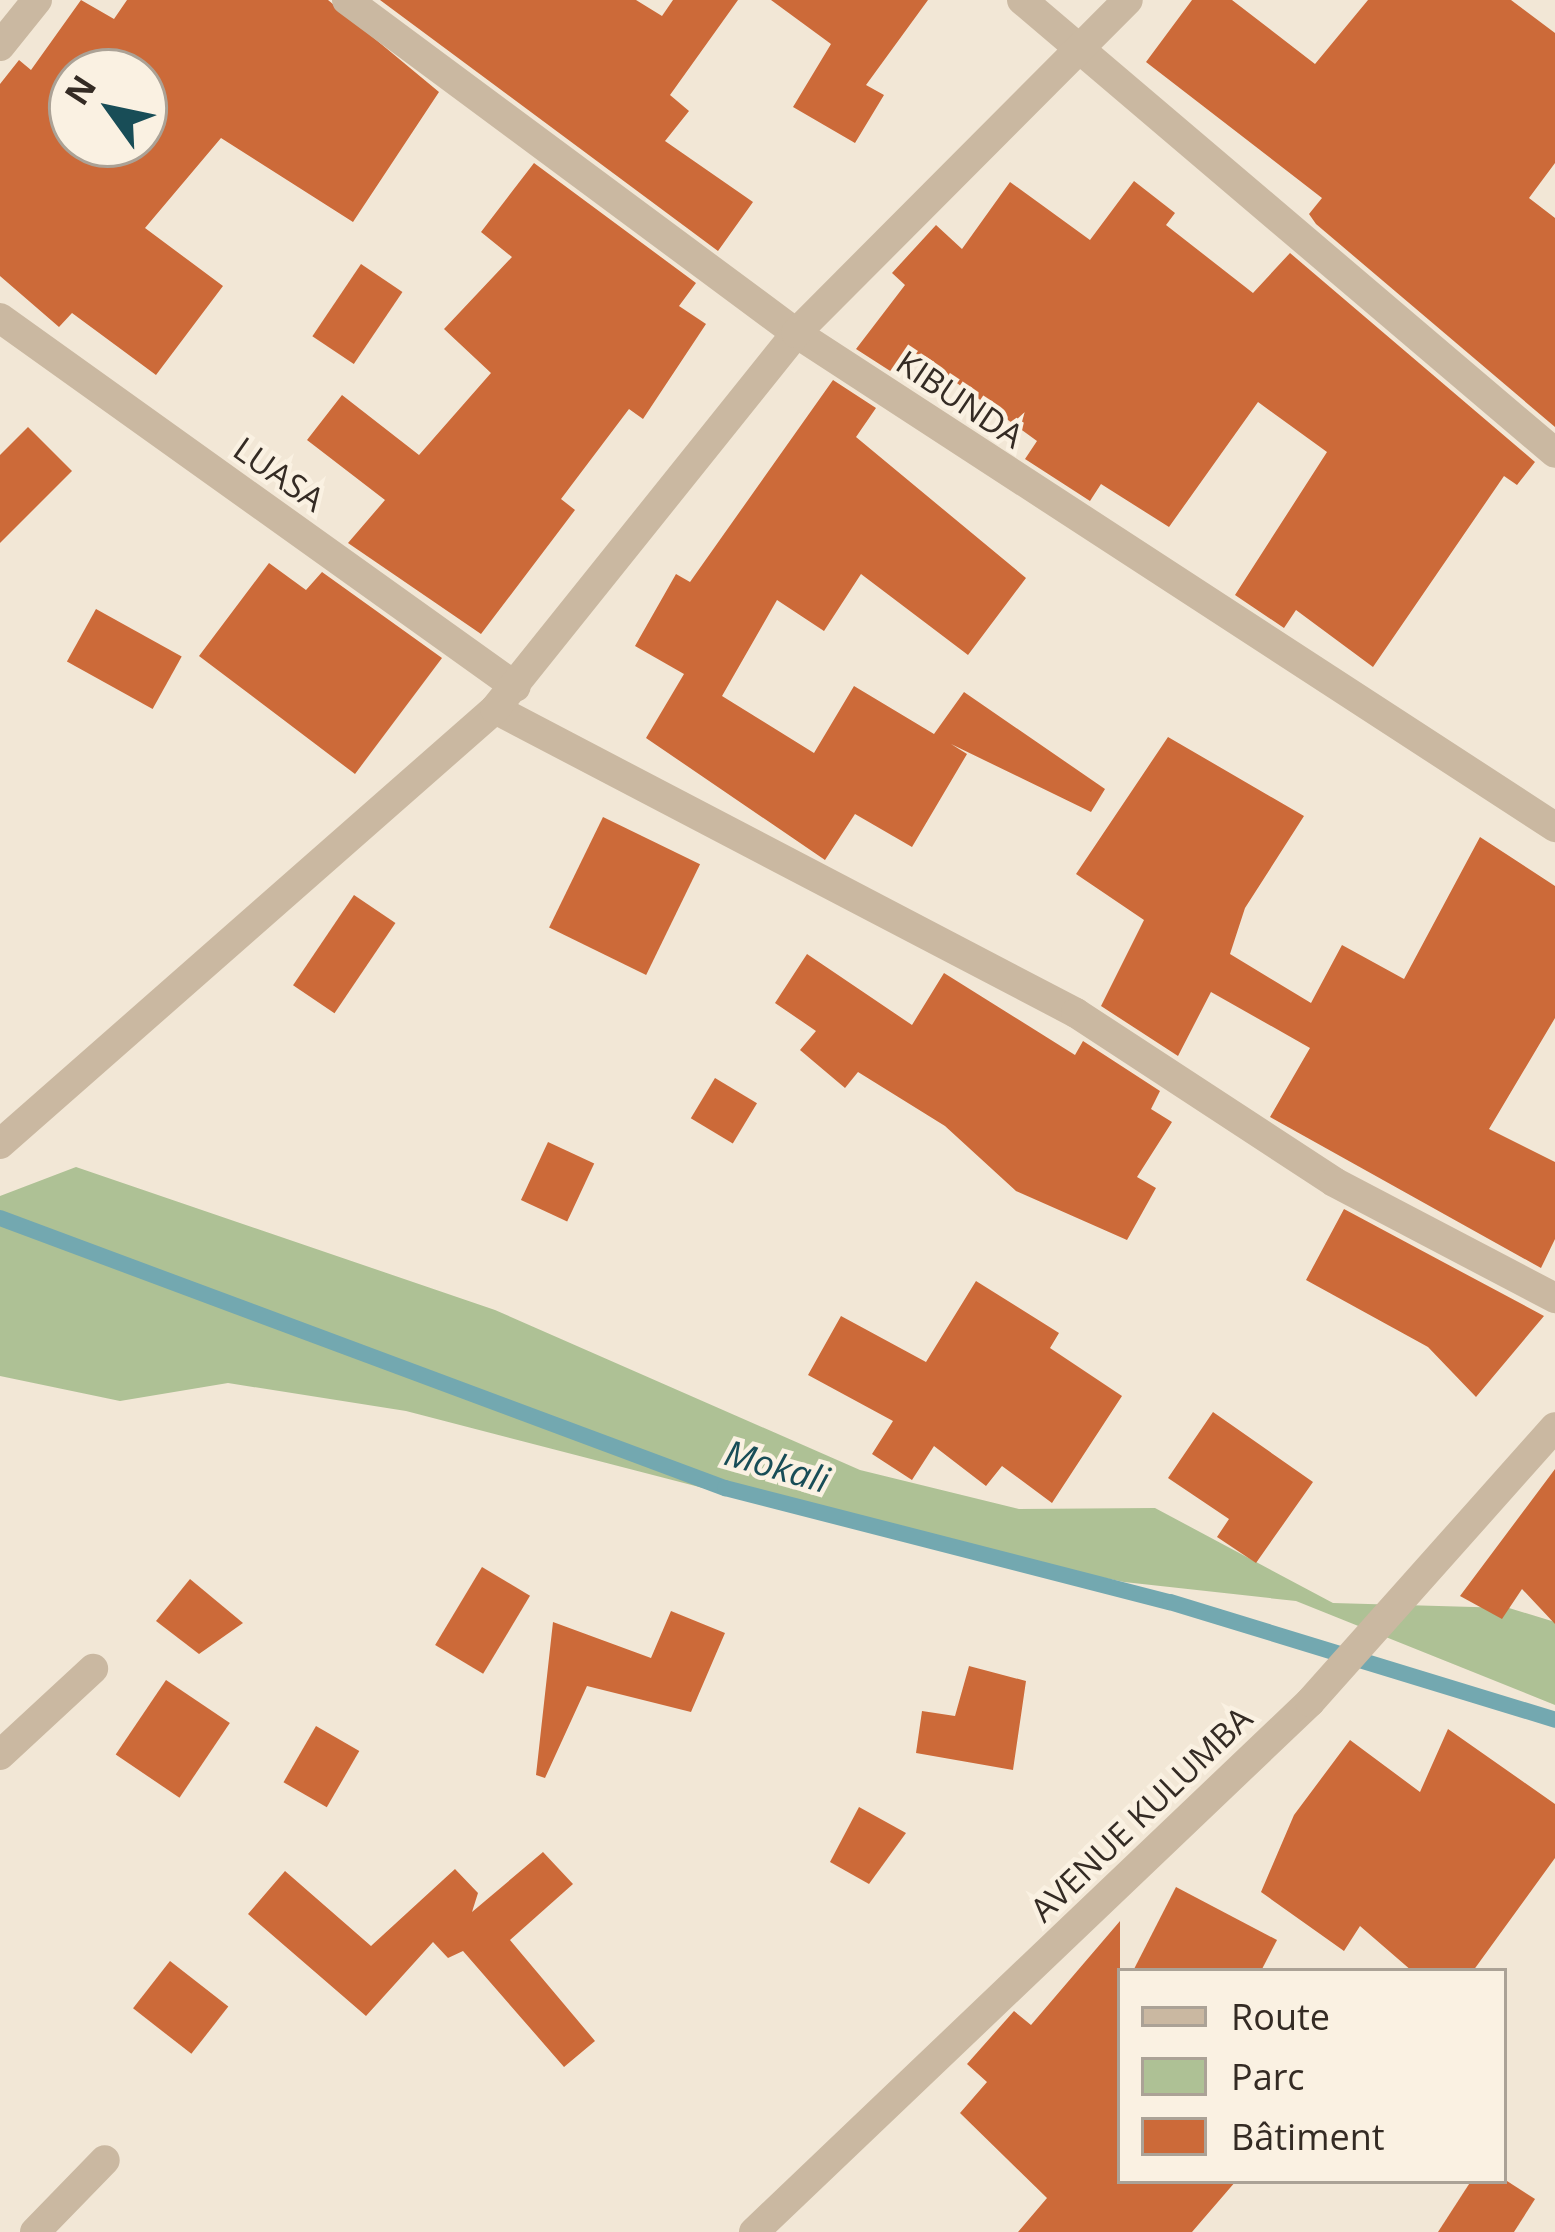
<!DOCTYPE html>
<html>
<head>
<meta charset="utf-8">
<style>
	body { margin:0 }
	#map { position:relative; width:1555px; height:2232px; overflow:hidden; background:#f2e7d6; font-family:"Open Sans",sans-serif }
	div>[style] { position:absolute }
	.green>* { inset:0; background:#aec195 }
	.stream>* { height:16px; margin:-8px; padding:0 8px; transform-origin:8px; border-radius:8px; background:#73a8b0 }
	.building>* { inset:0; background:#cc6a39; transform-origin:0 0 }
	.minor>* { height:30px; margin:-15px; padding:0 15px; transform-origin:15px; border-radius:15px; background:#cab8a1 }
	span { translate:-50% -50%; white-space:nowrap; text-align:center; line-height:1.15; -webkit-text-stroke:9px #faf1e2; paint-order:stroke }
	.street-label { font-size:33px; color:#342b24 }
	.water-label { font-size:36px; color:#184d57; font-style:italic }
	.legend { position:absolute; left:1117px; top:1968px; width:390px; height:216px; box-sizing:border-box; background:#faf1e2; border:3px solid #aba296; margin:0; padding:15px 21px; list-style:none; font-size:36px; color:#342b24 }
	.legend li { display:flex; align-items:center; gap:24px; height:60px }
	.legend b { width:60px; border:3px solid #aba296 }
	.north { position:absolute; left:48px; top:48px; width:120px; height:120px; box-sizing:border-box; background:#faf1e2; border:3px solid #aba296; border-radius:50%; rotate:303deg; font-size:33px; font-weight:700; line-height:48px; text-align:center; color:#342b24 }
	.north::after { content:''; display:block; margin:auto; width:42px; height:54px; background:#184d57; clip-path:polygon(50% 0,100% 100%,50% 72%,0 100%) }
</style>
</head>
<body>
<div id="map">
	<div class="green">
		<div style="clip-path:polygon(76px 1167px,495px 1310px,860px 1470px,1019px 1509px,1155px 1508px,1333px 1603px,1509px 1608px,1555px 1622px,1555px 1705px,1296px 1601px,1124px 1582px,807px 1515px,406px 1411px,228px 1383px,120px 1401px,0 1376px,0 1196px)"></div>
	</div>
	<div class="stream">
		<div style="left:0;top:1218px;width:774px;rotate:20.43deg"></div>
		<div style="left:725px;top:1488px;width:459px;rotate:14.4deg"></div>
		<div style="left:1170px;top:1602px;width:403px;rotate:17deg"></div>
	</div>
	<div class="building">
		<div style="clip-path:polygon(evenodd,81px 0,114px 19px,127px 0,328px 0,439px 92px,353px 222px,221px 138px,145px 228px,223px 286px,156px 375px,72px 313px,59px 327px,0 276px,0 84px,19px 60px,31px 70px,81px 0,72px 72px,144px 72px,144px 144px,72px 144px,72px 72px)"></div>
		<div style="clip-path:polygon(380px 0,636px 0,662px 16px,673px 0,738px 0,670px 95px,689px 111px,665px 141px,753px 202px,718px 251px)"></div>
		<div style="clip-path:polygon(771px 0,928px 0,866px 85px,884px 95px,855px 143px,793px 107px,831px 44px)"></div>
		<div style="clip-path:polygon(1192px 0,1232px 0,1315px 64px,1368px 0,1511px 0,1555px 33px,1555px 163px,1529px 198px,1555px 218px,1555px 427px,1316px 224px,1309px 214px,1322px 198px,1146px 62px)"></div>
		<div style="clip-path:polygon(534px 163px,696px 283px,679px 306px,706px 324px,643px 419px,629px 409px,561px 499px,575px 510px,481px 634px,348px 543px,385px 500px,307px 440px,342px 395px,419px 455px,491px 373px,444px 329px,512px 257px,481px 232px)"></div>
		<div style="clip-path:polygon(1134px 181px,1175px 213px,1166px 225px,1253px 293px,1290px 253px,1535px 462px,1517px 485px,1504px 476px,1373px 667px,1296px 610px,1284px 628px,1235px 595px,1327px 452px,1258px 402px,1169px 527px,1101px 484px,1090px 501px,1025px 459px,1037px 441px,914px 352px,898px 376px,856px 349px,905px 285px,892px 273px,936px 225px,962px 249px,1010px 182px,1090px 240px)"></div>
		<div style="left:361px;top:264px;width:50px;height:87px;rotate:34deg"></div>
		<div style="clip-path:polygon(833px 380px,876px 408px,856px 437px,1026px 578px,968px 655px,861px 574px,824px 631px,777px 600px,722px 696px,814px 753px,854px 686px,934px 734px,964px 692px,1105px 789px,1091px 812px,951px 744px,967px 754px,912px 847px,855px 814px,825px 860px,646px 738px,684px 674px,635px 646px,676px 574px,690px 582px)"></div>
		<div style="clip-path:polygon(28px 427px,72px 471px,0 543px,0 455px)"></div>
		<div style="clip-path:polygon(269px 563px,306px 590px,322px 572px,442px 658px,355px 774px,199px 656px)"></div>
		<div style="left:96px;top:609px;width:98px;height:60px;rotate:29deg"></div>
		<div style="clip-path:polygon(1168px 737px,1304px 816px,1245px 908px,1230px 954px,1311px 1003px,1342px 945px,1404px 979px,1480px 837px,1555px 886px,1555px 1018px,1489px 1129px,1555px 1162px,1555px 1239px,1541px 1268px,1270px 1117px,1310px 1048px,1211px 992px,1178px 1056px,1101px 1006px,1144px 920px,1076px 874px)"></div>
		<div style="left:603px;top:817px;width:108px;height:123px;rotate:26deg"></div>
		<div style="left:354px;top:895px;width:50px;height:109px;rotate:34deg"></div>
		<div style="clip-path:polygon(807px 954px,912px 1025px,944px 973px,1075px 1055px,1083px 1041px,1160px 1091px,1151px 1109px,1172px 1122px,1137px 1177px,1156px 1188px,1127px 1240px,1016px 1191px,945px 1126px,858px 1072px,845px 1088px,800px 1050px,816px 1031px,775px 1003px)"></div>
		<div style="left:715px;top:1078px;width:49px;height:47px;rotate:31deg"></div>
		<div style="left:548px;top:1142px;width:51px;height:64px;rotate:25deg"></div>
		<div style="clip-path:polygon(1344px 1209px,1544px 1316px,1476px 1397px,1428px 1347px,1306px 1280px)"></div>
		<div style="clip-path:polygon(976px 1281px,1059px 1333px,1050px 1348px,1122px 1396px,1052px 1503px,1002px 1466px,986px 1486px,934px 1446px,912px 1480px,872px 1454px,893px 1421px,808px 1375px,841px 1316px,926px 1362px)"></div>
		<div style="clip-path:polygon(1213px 1412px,1313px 1482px,1256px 1563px,1217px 1537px,1229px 1519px,1168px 1478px)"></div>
		<div style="clip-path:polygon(1555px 1469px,1555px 1624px,1522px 1589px,1502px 1619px,1460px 1596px)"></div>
		<div style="left:482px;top:1567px;width:56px;height:91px;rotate:31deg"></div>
		<div style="clip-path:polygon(190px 1579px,243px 1623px,199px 1654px,156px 1621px)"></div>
		<div style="clip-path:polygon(671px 1611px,725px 1633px,691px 1712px,587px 1686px,545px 1778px,536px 1775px,553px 1622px,651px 1658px)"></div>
		<div style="clip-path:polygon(969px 1666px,1026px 1681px,1013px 1770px,916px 1753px,922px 1711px,955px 1716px)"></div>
		<div style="left:166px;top:1680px;width:77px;height:90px;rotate:34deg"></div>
		<div style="left:316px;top:1726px;width:50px;height:65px;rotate:30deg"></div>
		<div style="clip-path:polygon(1448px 1729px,1555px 1804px,1555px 1858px,1473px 1971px,1412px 1971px,1360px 1926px,1344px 1951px,1261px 1892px,1294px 1815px,1350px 1740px,1420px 1792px)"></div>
		<div style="clip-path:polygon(859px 1807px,906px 1833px,869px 1884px,830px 1862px)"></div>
		<div style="clip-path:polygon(543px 1852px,573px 1884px,510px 1940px,595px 2041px,564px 2067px,463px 1951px,448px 1958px,433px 1942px,366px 2016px,248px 1914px,285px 1871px,371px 1946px,455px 1869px,478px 1893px,472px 1912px)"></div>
		<div style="clip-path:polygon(1176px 1887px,1277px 1940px,1261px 1971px,1133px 1971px)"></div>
		<div style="clip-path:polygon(1120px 1921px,1120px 2181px,1236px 2181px,1192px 2232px,1018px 2232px,1047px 2198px,960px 2113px,987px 2082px,967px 2064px,1014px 2011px,1031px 2025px)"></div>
		<div style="left:170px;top:1961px;width:74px;height:60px;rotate:38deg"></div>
		<div style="clip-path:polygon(1471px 2181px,1507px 2181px,1535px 2199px,1514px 2232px,1438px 2232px)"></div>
	</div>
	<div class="minor">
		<div style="left:347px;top:0;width:559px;rotate:36.56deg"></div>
		<div style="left:796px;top:333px;width:906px;rotate:33.06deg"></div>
		<div style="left:1022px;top:0;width:699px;rotate:40.36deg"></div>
		<div style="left:0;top:46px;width:59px;rotate:-51.2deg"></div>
		<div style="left:0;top:318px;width:634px;rotate:35.57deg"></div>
		<div style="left:495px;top:709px;width:656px;rotate:27.62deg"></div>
		<div style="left:1076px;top:1013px;width:308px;rotate:33.2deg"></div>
		<div style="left:1334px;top:1182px;width:250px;rotate:27.7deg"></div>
		<div style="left:0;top:1144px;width:659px;rotate:-41.31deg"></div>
		<div style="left:495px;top:709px;width:482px;rotate:-51.3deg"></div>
		<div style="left:796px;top:333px;width:470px;rotate:-45.1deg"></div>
		<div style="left:0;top:1755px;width:127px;rotate:-42.8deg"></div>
		<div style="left:35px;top:2232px;width:100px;rotate:-45.8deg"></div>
		<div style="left:754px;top:2232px;width:768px;rotate:-43.63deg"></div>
		<div style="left:1310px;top:1702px;width:368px;rotate:-48.3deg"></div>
	</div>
	<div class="street-label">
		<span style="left:960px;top:399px;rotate:34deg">KIBUNDA</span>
		<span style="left:279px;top:474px;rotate:35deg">LUASA</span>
		<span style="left:1141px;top:1814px;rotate:-44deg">AVENUE KULUMBA</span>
	</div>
	<div class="water-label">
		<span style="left:777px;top:1466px;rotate:16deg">Mokali</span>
	</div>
	<ul class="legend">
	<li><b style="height:15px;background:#cab8a1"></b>Route</li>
	<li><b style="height:33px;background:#aec195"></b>Parc</li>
	<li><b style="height:33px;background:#cc6a39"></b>Bâtiment</li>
	</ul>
	<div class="north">N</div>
</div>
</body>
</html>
